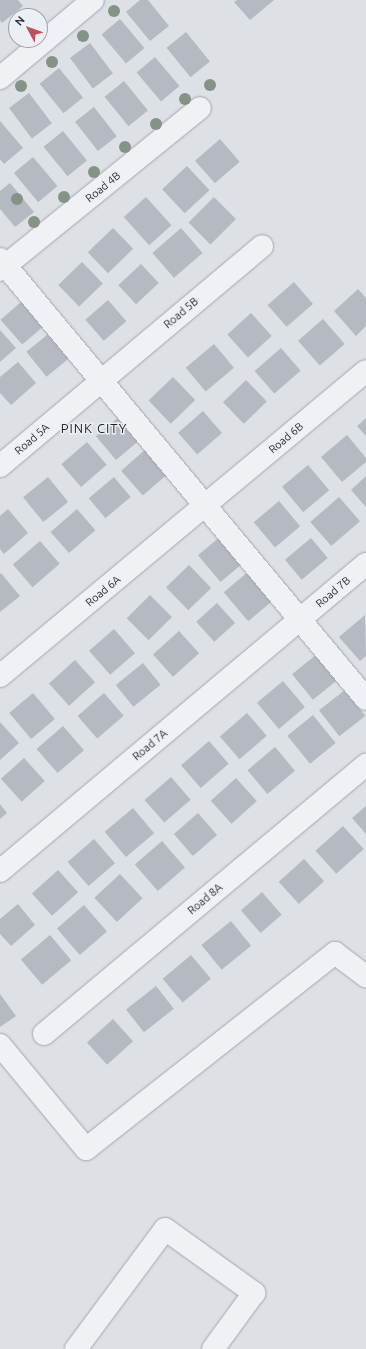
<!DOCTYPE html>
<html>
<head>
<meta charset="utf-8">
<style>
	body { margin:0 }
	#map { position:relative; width:366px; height:1349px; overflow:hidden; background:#dde0e5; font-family:Ubuntu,sans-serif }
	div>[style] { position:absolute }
	.building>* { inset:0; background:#b5b9c1; transform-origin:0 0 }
	.roads { filter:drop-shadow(0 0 1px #a3a7ae) drop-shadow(0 0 1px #a3a7ae) }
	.minor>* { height:22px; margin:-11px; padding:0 11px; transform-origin:11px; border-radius:11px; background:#eff1f4 }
	.trees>* { width:12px; height:12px; margin:-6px; border-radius:50%; background:#849385 }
	span { translate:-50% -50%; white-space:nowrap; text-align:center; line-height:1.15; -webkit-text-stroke:3px #eceff3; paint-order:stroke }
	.street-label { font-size:11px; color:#282e3a }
	.quarter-label { font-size:13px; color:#1b202b; letter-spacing:1px }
	.north { position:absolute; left:8px; top:8px; width:40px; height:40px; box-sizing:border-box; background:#eceff3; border:1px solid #9ea2a9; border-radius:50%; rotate:311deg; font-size:11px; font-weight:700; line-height:16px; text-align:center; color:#282e3a }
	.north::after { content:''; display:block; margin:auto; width:14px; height:18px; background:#bd4f5e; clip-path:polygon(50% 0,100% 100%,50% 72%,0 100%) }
</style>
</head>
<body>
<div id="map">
	<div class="building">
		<div style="clip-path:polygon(0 0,18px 0,23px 6px,2px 23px,0 20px)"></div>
		<div style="clip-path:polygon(140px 0,148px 0,169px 26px,150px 41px,126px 12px)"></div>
		<div style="clip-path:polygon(237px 0,274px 0,250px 20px,234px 2px)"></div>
		<div style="left:120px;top:19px;width:38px;height:24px;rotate:50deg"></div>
		<div style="left:186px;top:32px;width:38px;height:25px;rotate:51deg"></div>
		<div style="left:90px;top:43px;width:38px;height:25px;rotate:53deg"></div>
		<div style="left:155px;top:57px;width:38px;height:24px;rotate:50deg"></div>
		<div style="left:59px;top:68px;width:38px;height:25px;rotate:51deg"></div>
		<div style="left:124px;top:81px;width:38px;height:25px;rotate:51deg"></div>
		<div style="left:29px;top:93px;width:38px;height:25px;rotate:53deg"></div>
		<div style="left:94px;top:107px;width:37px;height:24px;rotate:52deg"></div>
		<div style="clip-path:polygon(0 121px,23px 148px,4px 164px,0 159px)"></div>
		<div style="left:63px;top:131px;width:38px;height:25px;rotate:51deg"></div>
		<div style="left:220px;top:139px;width:30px;height:33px;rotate:49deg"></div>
		<div style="left:33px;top:157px;width:38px;height:25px;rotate:50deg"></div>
		<div style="left:187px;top:166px;width:33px;height:34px;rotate:47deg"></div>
		<div style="clip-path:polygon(10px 183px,34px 212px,15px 227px,0 209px,0 191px)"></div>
		<div style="left:146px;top:197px;width:38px;height:30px;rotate:48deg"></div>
		<div style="left:214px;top:197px;width:31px;height:36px;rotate:45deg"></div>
		<div style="left:113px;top:228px;width:29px;height:35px;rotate:46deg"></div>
		<div style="left:181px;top:228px;width:33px;height:38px;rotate:49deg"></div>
		<div style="left:82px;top:262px;width:30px;height:33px;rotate:46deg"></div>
		<div style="left:141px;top:264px;width:26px;height:31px;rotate:47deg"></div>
		<div style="left:294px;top:282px;width:29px;height:35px;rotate:49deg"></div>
		<div style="clip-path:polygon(358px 289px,366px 298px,366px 326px,356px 336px,334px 311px)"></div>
		<div style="left:108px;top:300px;width:28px;height:30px;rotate:49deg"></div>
		<div style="left:21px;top:302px;width:33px;height:27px;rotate:49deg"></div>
		<div style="left:251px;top:313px;width:31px;height:32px;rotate:48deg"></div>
		<div style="left:323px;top:319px;width:33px;height:33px;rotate:49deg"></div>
		<div style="clip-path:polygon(0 330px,16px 348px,0 362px)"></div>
		<div style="left:52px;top:331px;width:32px;height:33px;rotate:51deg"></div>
		<div style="left:214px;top:344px;width:31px;height:37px;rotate:50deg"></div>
		<div style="left:281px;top:348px;width:30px;height:35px;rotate:49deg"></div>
		<div style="clip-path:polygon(18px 362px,36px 383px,11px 405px,0 393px,0 377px)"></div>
		<div style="left:173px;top:377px;width:32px;height:34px;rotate:46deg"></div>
		<div style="left:246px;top:380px;width:30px;height:32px;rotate:46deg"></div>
		<div style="left:203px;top:411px;width:29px;height:33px;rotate:49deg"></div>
		<div style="left:119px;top:417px;width:31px;height:30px;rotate:50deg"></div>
		<div style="clip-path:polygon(366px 418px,366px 436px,357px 426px)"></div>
		<div style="clip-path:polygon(347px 435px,366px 458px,366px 462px,342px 482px,321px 457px)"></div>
		<div style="left:87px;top:442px;width:30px;height:34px;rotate:49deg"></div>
		<div style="left:146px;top:449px;width:33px;height:33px;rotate:49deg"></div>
		<div style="left:308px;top:465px;width:33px;height:34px;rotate:50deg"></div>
		<div style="clip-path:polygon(366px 476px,366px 507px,351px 490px)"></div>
		<div style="left:48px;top:477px;width:32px;height:32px;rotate:51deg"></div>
		<div style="left:114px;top:477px;width:26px;height:33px;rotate:50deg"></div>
		<div style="left:339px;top:497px;width:32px;height:38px;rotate:49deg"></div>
		<div style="left:279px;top:501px;width:33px;height:33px;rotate:50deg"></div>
		<div style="clip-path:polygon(8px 509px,28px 533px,4px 554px,0 549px,0 516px)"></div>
		<div style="left:77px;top:509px;width:28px;height:35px;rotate:49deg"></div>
		<div style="left:221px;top:536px;width:35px;height:30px;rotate:50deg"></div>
		<div style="left:311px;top:538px;width:26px;height:34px;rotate:50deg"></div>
		<div style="left:40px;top:541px;width:30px;height:36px;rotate:49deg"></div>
		<div style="left:189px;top:565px;width:32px;height:32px;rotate:46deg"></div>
		<div style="left:249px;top:571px;width:38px;height:33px;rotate:50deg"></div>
		<div style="clip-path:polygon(1px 573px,20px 596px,0 612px,0 574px)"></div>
		<div style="left:150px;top:595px;width:31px;height:33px;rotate:45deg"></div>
		<div style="left:217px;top:603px;width:27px;height:28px;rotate:48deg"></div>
		<div style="clip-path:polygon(365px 615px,366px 656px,360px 661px,339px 637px)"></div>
		<div style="left:114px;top:629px;width:32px;height:33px;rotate:49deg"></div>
		<div style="left:179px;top:631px;width:30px;height:35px;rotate:48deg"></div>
		<div style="left:317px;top:654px;width:33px;height:32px;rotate:51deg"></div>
		<div style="left:75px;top:660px;width:30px;height:35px;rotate:48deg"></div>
		<div style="left:143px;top:663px;width:28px;height:35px;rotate:51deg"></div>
		<div style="left:283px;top:681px;width:34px;height:34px;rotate:50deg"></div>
		<div style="left:345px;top:690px;width:33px;height:33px;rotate:52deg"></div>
		<div style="left:33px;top:693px;width:34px;height:31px;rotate:50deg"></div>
		<div style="left:104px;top:693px;width:30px;height:35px;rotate:49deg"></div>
		<div style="left:247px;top:713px;width:30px;height:36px;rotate:49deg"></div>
		<div style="left:313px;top:715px;width:36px;height:33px;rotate:51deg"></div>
		<div style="clip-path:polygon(0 722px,19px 743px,0 760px)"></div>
		<div style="left:63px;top:726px;width:32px;height:35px;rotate:49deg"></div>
		<div style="left:209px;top:741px;width:30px;height:37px;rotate:49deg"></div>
		<div style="left:275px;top:747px;width:31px;height:36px;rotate:50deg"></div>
		<div style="left:24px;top:758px;width:31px;height:31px;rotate:48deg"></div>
		<div style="left:171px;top:777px;width:30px;height:35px;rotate:49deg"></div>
		<div style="left:236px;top:778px;width:31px;height:34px;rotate:48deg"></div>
		<div style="clip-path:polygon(0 804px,7px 813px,0 819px)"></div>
		<div style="clip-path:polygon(366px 806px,366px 834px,352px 818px)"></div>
		<div style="left:133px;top:808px;width:33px;height:37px;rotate:50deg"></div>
		<div style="left:198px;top:813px;width:29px;height:32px;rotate:49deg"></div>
		<div style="left:343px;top:826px;width:31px;height:37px;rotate:48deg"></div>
		<div style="left:94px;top:839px;width:32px;height:35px;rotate:49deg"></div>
		<div style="left:162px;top:841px;width:35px;height:36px;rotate:49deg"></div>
		<div style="left:304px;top:859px;width:30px;height:34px;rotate:48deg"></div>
		<div style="left:58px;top:870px;width:30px;height:35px;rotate:48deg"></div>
		<div style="left:120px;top:874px;width:33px;height:35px;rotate:47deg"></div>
		<div style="left:262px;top:892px;width:30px;height:28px;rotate:49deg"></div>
		<div style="clip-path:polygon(18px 904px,35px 925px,11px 946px,0 934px,0 919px)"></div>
		<div style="left:84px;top:905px;width:35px;height:36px;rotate:49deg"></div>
		<div style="left:231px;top:921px;width:32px;height:38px;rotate:51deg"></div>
		<div style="left:50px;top:935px;width:33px;height:38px;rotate:50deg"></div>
		<div style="left:191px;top:955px;width:31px;height:37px;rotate:50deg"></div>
		<div style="left:156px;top:986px;width:29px;height:38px;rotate:52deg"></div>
		<div style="clip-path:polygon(0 994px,16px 1016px,0 1027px)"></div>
		<div style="left:113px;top:1019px;width:30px;height:35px;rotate:48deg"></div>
	</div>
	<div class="roads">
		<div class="minor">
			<div style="left:0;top:78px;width:121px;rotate:-40deg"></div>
			<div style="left:0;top:259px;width:572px;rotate:50.25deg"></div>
			<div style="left:0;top:270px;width:257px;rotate:-39deg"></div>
			<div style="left:0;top:466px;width:342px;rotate:-40deg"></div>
			<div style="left:0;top:676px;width:476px;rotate:-39.8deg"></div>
			<div style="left:0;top:871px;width:478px;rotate:-40deg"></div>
			<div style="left:44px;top:1034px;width:420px;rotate:-39.9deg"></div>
			<div style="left:0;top:1045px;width:135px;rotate:50.4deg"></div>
			<div style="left:86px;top:1149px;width:317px;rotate:-38.2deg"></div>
			<div style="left:335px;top:953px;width:39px;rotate:37deg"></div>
			<div style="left:76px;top:1349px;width:149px;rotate:-53.4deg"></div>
			<div style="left:165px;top:1229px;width:110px;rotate:35.7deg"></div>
			<div style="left:254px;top:1293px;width:69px;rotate:126.2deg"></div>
		</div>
	</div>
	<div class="trees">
		<div style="left:114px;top:11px"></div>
		<div style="left:83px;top:36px"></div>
		<div style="left:52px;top:62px"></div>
		<div style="left:210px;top:85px"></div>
		<div style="left:21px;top:86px"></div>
		<div style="left:185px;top:99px"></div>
		<div style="left:156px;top:124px"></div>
		<div style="left:125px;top:147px"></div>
		<div style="left:94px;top:172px"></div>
		<div style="left:64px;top:197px"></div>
		<div style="left:17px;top:199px"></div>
		<div style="left:34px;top:222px"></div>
	</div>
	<div class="street-label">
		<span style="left:103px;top:187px;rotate:-39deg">Road 4B</span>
		<span style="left:181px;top:313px;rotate:-40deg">Road 5B</span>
		<span style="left:286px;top:438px;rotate:-40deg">Road 6B</span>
		<span style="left:32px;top:439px;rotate:-41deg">Road 5A</span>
		<span style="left:103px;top:591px;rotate:-40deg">Road 6A</span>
		<span style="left:333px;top:592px;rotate:-40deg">Road 7B</span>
		<span style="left:150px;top:745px;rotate:-40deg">Road 7A</span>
		<span style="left:205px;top:899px;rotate:-40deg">Road 8A</span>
	</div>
	<div class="quarter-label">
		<span style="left:94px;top:428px">PINK CITY</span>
	</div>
	<div class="north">N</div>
</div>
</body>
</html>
